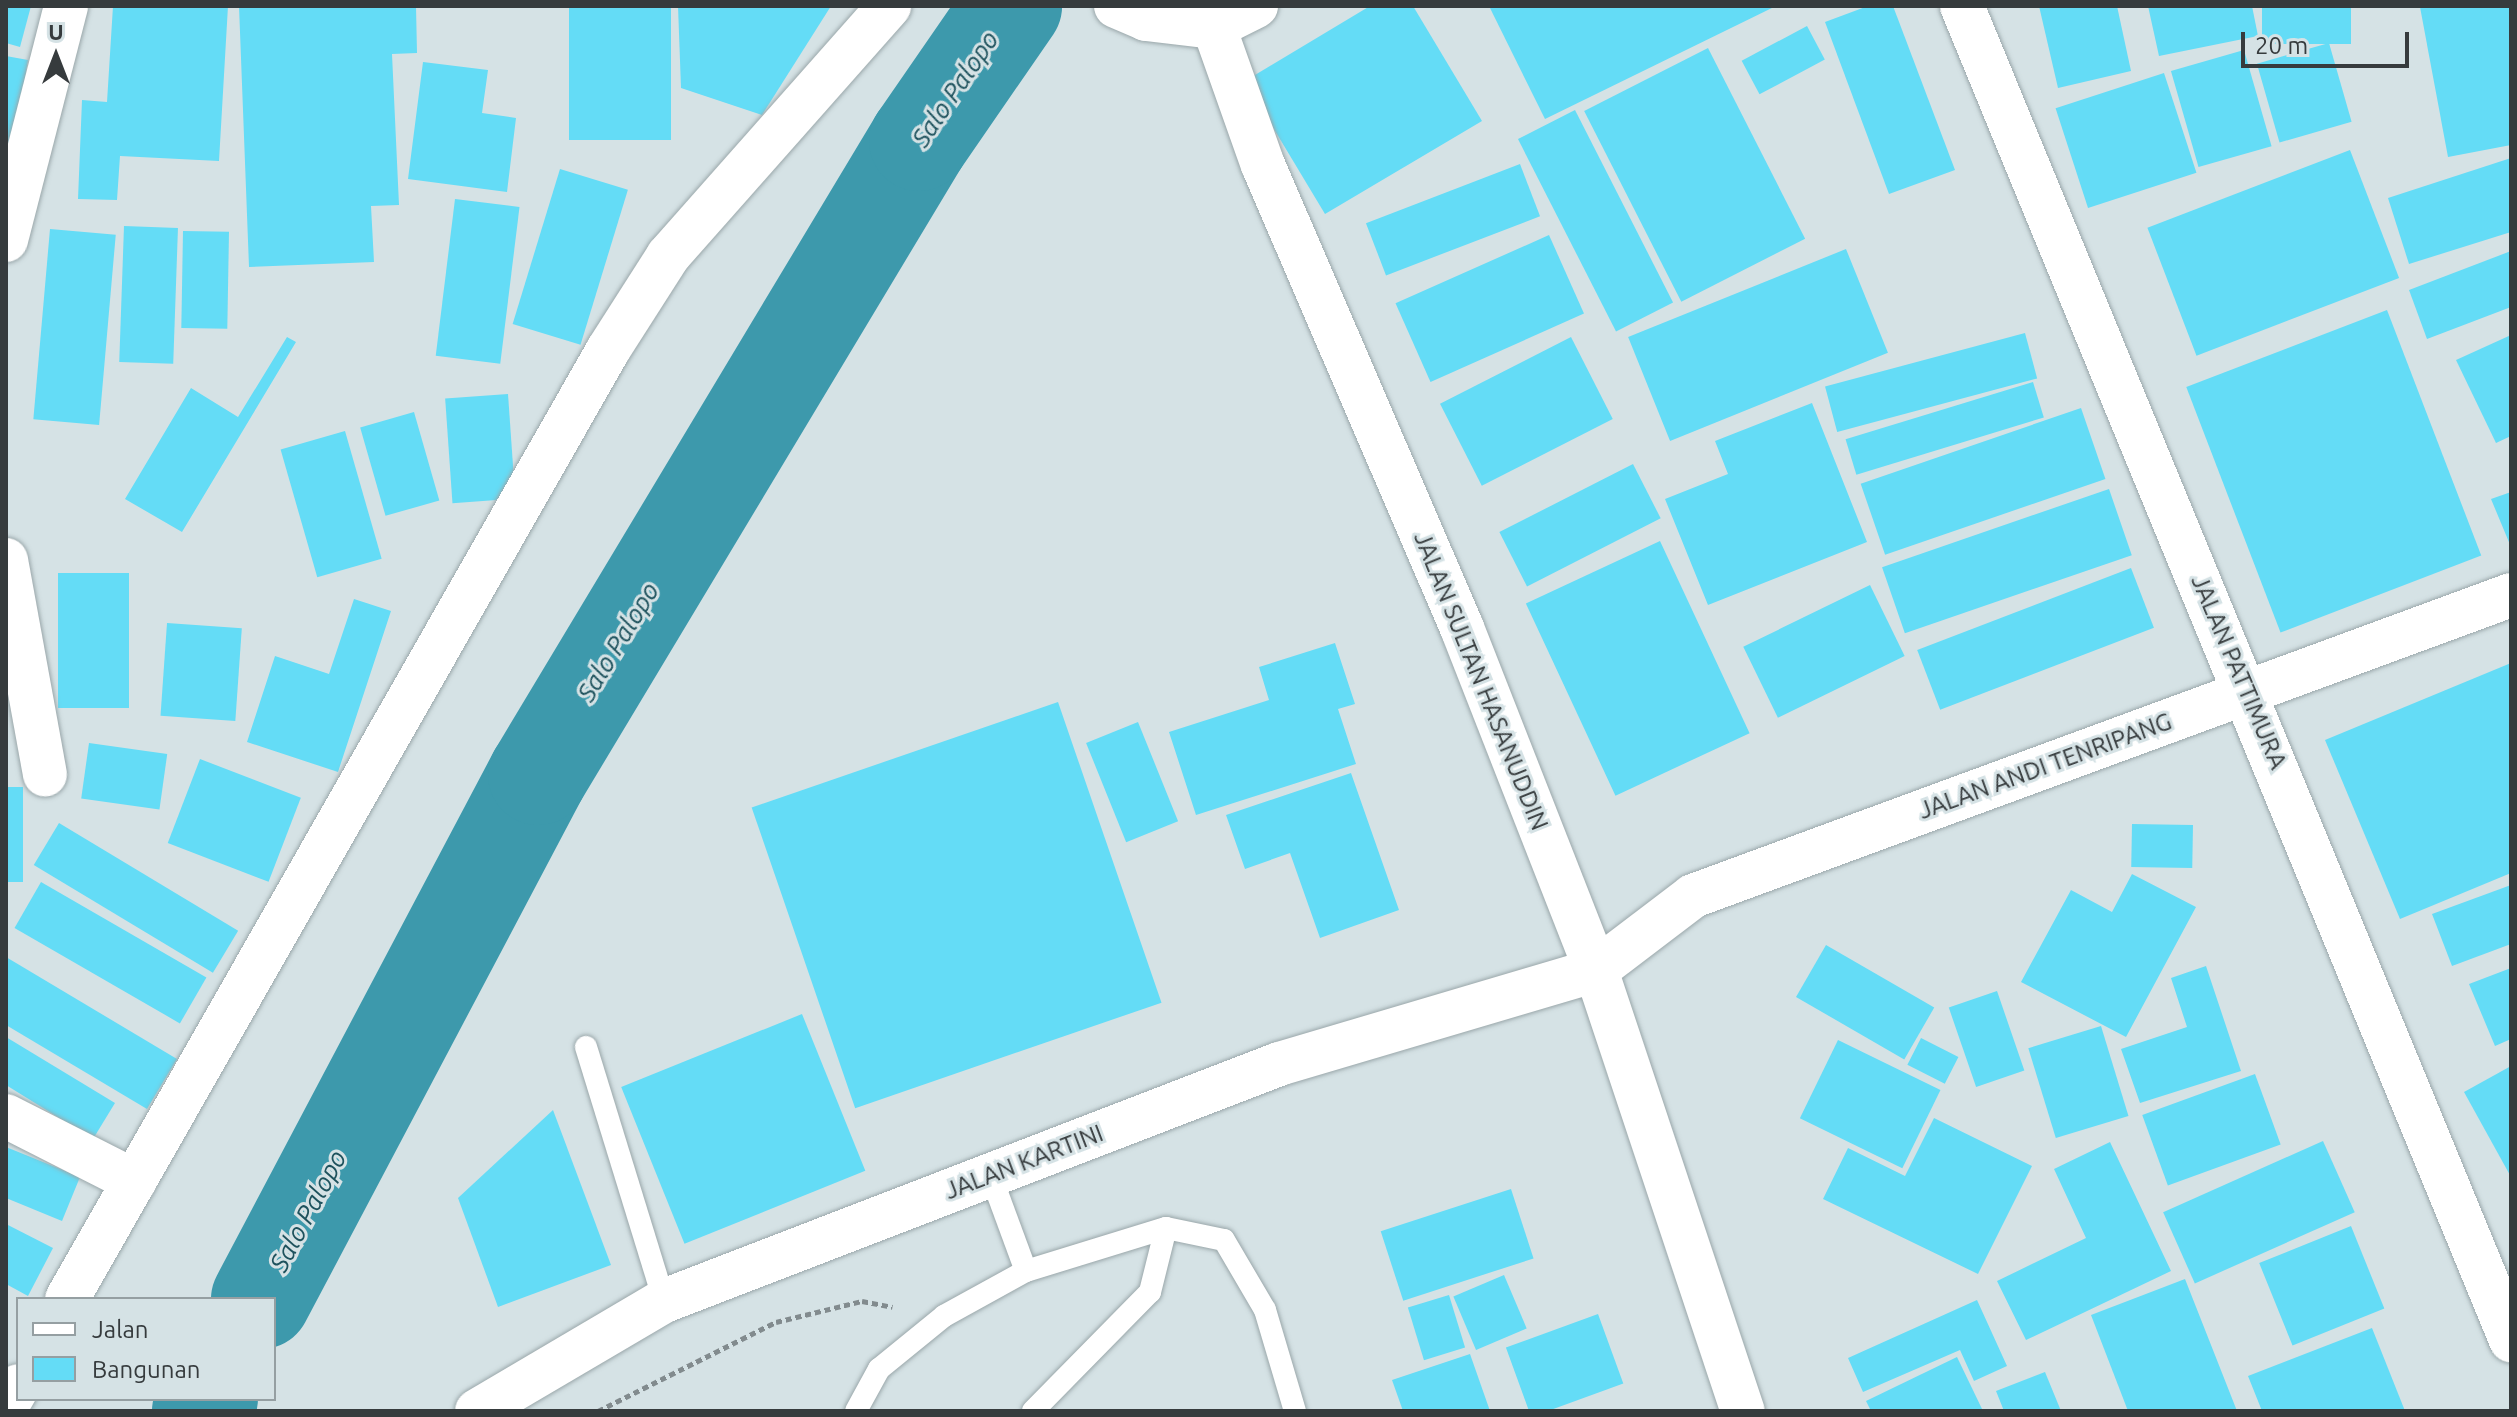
<!DOCTYPE html>
<html>
<head>
<meta charset="utf-8">
<style>
	body { margin:0 }
	#map { position:relative; width:2517px; height:1417px; overflow:hidden; background:#d5e2e5; font-family:Ubuntu,sans-serif }
	div>[style] { position:absolute }
	.river>* { height:100px; margin:-50px; padding:0 50px; transform-origin:50px; border-radius:50px; background:#3d99ac }
	.building>* { inset:0; background:#64dcf6; transform-origin:0 0 }
	.path>* { height:5px; margin-top:-2.5px; transform-origin:0; background:repeating-linear-gradient(90deg,#828b8e 0 6px,transparent 0 10px) }
	.roads { filter:drop-shadow(0 0 2px #9aa7aa) drop-shadow(0 0 2px #9aa7aa) }
	.service>* { height:22px; margin:-11px; padding:0 11px; transform-origin:11px; border-radius:11px; background:#fff }
	.minor>* { height:44px; margin:-22px; padding:0 22px; transform-origin:22px; border-radius:22px; background:#fff }
	.tertiary>* { height:44px; margin:-22px; padding:0 22px; transform-origin:22px; border-radius:22px; background:#fff }
	.secondary>* { height:44px; margin:-22px; padding:0 22px; transform-origin:22px; border-radius:22px; background:#fff }
	.trunk>* { height:44px; margin:-22px; padding:0 22px; transform-origin:22px; border-radius:22px; background:#fff }
	span { translate:-50% -50%; white-space:nowrap; text-align:center; line-height:1.15; -webkit-text-stroke:6px #d5e2e5; paint-order:stroke }
	.street-label { font-size:24px; color:#363b3d }
	.water-label { font-size:26px; color:#1e525d; font-style:italic }
	.frame { position:absolute; inset:0; border:8px solid #363b3d; pointer-events:none }
	.legend { position:absolute; left:16px; top:1297px; width:260px; height:104px; box-sizing:border-box; background:#d5e2e5; border:2px solid #959fa2; margin:0; padding:10px 14px; list-style:none; font-size:24px; color:#363b3d }
	.legend li { display:flex; align-items:center; gap:16px; height:40px }
	.legend b { width:40px; border:2px solid #959fa2 }
	.north { position:absolute; left:16px; top:16px; width:80px; height:80px; -webkit-text-stroke:6px #d5e2e5; paint-order:stroke; rotate:0deg; font-size:22px; font-weight:700; line-height:32px; text-align:center; color:#363b3d }
	.north::after { content:''; display:block; margin:auto; width:28px; height:36px; background:#363b3d; clip-path:polygon(50% 0,100% 100%,50% 72%,0 100%) }
	.scale { position:absolute; left:2241px; top:32px; width:168px; height:36px; box-sizing:border-box; border:4px solid #363b3d; border-top:0; padding-left:10px; font-size:24px; line-height:28px; white-space:nowrap; color:#363b3d; -webkit-text-stroke:6px #d5e2e5; paint-order:stroke }
</style>
</head>
<body>
<div id="map">
	<div class="river">
		<div style="left:261px;top:1299px;width:593px;rotate:-62.14deg"></div>
		<div style="left:538px;top:775px;width:740px;rotate:-59deg"></div>
		<div style="left:919px;top:141px;width:164px;rotate:-55.4deg"></div>
		<div style="left:202px;top:1411px;width:13px;rotate:-63deg"></div>
	</div>
	<div class="building">
		<div style="clip-path:polygon(6px 6px,31px 6px,20px 47px,6px 43px)"></div>
		<div style="clip-path:polygon(113px 6px,228px 6px,219px 161px,120px 156px,117px 200px,78px 199px,82px 100px,107px 102px)"></div>
		<div style="clip-path:polygon(239px 6px,416px 6px,417px 53px,392px 54px,399px 205px,371px 206px,374px 262px,249px 267px)"></div>
		<div style="left:569px;top:6px;width:102px;height:134px"></div>
		<div style="clip-path:polygon(678px 6px,831px 6px,762px 115px,681px 88px)"></div>
		<div style="clip-path:polygon(1370px 6px,1413px 6px,1482px 121px,1325px 214px,1245px 81px)"></div>
		<div style="clip-path:polygon(1489px 6px,1776px 6px,1545px 119px)"></div>
		<div style="clip-path:polygon(1868px 6px,1893px 6px,1955px 170px,1889px 194px,1825px 22px)"></div>
		<div style="clip-path:polygon(2039px 6px,2117px 6px,2131px 71px,2058px 88px)"></div>
		<div style="clip-path:polygon(2148px 6px,2252px 6px,2258px 36px,2159px 56px)"></div>
		<div style="left:2262px;top:6px;width:89px;height:38px"></div>
		<div style="clip-path:polygon(2511px 6px,2511px 145px,2448px 157px,2420px 7px)"></div>
		<div style="left:1807px;top:26px;width:38px;height:74px;rotate:62deg"></div>
		<div style="left:2329px;top:43px;width:82px;height:75px;rotate:74deg"></div>
		<div style="left:1708px;top:48px;width:214px;height:139px;rotate:63deg"></div>
		<div style="left:2244px;top:50px;width:100px;height:76px;rotate:74deg"></div>
		<div style="clip-path:polygon(6px 56px,28px 60px,8px 179px,6px 179px)"></div>
		<div style="clip-path:polygon(423px 62px,488px 70px,482px 113px,516px 118px,507px 192px,408px 179px)"></div>
		<div style="left:2164px;top:73px;width:105px;height:114px;rotate:72deg"></div>
		<div style="left:1575px;top:110px;width:216px;height:64px;rotate:63deg"></div>
		<div style="left:2350px;top:150px;width:137px;height:217px;rotate:69deg"></div>
		<div style="clip-path:polygon(2511px 158px,2511px 232px,2409px 264px,2388px 198px)"></div>
		<div style="left:1520px;top:164px;width:56px;height:165px;rotate:69deg"></div>
		<div style="left:560px;top:169px;width:71px;height:162px;rotate:17deg"></div>
		<div style="left:455px;top:199px;width:65px;height:158px;rotate:7deg"></div>
		<div style="left:124px;top:226px;width:54px;height:136px;rotate:2deg"></div>
		<div style="left:50px;top:229px;width:66px;height:191px;rotate:5deg"></div>
		<div style="left:183px;top:231px;width:46px;height:97px;rotate:1deg"></div>
		<div style="left:1549px;top:235px;width:86px;height:168px;rotate:66deg"></div>
		<div style="left:1846px;top:249px;width:112px;height:235px;rotate:68deg"></div>
		<div style="clip-path:polygon(2511px 251px,2511px 307px,2427px 339px,2409px 290px)"></div>
		<div style="left:2387px;top:310px;width:263px;height:215px;rotate:69deg"></div>
		<div style="left:2025px;top:333px;width:47px;height:207px;rotate:75deg"></div>
		<div style="clip-path:polygon(2511px 335px,2511px 436px,2496px 443px,2456px 360px)"></div>
		<div style="clip-path:polygon(287px 337px,296px 342px,182px 532px,125px 499px,191px 388px,238px 417px)"></div>
		<div style="left:1571px;top:337px;width:92px;height:147px;rotate:63deg"></div>
		<div style="left:2033px;top:382px;width:37px;height:196px;rotate:73deg"></div>
		<div style="left:508px;top:394px;width:105px;height:63px;rotate:86deg"></div>
		<div style="clip-path:polygon(1812px 403px,1867px 542px,1708px 605px,1665px 499px,1728px 474px,1715px 441px)"></div>
		<div style="left:2081px;top:408px;width:75px;height:233px;rotate:71deg"></div>
		<div style="left:414px;top:412px;width:92px;height:56px;rotate:74deg"></div>
		<div style="left:345px;top:431px;width:133px;height:67px;rotate:74deg"></div>
		<div style="left:1633px;top:464px;width:61px;height:150px;rotate:63deg"></div>
		<div style="left:2109px;top:489px;width:70px;height:240px;rotate:71deg"></div>
		<div style="clip-path:polygon(2511px 492px,2511px 547px,2491px 499px)"></div>
		<div style="left:1660px;top:541px;width:212px;height:148px;rotate:65deg"></div>
		<div style="left:2131px;top:568px;width:64px;height:229px;rotate:69deg"></div>
		<div style="left:58px;top:573px;width:71px;height:135px"></div>
		<div style="left:1870px;top:585px;width:79px;height:141px;rotate:64deg"></div>
		<div style="clip-path:polygon(354px 599px,391px 611px,338px 772px,247px 742px,275px 656px,329px 674px)"></div>
		<div style="left:167px;top:623px;width:75px;height:93px;rotate:4deg"></div>
		<div style="clip-path:polygon(1335px 643px,1355px 704px,1338px 709px,1356px 764px,1196px 815px,1169px 732px,1269px 700px,1259px 667px)"></div>
		<div style="clip-path:polygon(2511px 663px,2511px 873px,2400px 919px,2325px 740px)"></div>
		<div style="left:1058px;top:702px;width:318px;height:324px;rotate:71deg"></div>
		<div style="left:1138px;top:722px;width:107px;height:56px;rotate:68deg"></div>
		<div style="left:89px;top:743px;width:79px;height:56px;rotate:8deg"></div>
		<div style="left:200px;top:759px;width:108px;height:90px;rotate:21deg"></div>
		<div style="clip-path:polygon(1351px 773px,1399px 910px,1320px 938px,1290px 853px,1245px 869px,1226px 815px)"></div>
		<div style="left:6px;top:787px;width:17px;height:95px"></div>
		<div style="left:59px;top:823px;width:209px;height:49px;rotate:31deg"></div>
		<div style="left:2132px;top:824px;width:61px;height:43px;rotate:1deg"></div>
		<div style="clip-path:polygon(2132px 874px,2196px 907px,2126px 1037px,2021px 982px,2071px 890px,2112px 912px)"></div>
		<div style="left:41px;top:882px;width:191px;height:53px;rotate:30deg"></div>
		<div style="clip-path:polygon(2511px 885px,2511px 944px,2452px 966px,2432px 914px)"></div>
		<div style="left:1826px;top:945px;width:125px;height:60px;rotate:30deg"></div>
		<div style="clip-path:polygon(6px 957px,177px 1059px,147px 1109px,6px 1025px)"></div>
		<div style="clip-path:polygon(2206px 966px,2241px 1071px,2140px 1103px,2121px 1049px,2187px 1027px,2171px 978px)"></div>
		<div style="clip-path:polygon(2511px 968px,2511px 1039px,2495px 1046px,2469px 984px)"></div>
		<div style="left:1997px;top:991px;width:84px;height:51px;rotate:71deg"></div>
		<div style="left:802px;top:1014px;width:169px;height:195px;rotate:68deg"></div>
		<div style="left:2101px;top:1026px;width:94px;height:76px;rotate:73deg"></div>
		<div style="clip-path:polygon(6px 1037px,115px 1103px,93px 1139px,6px 1085px)"></div>
		<div style="left:1921px;top:1038px;width:42px;height:30px;rotate:27deg"></div>
		<div style="left:1838px;top:1040px;width:114px;height:87px;rotate:26deg"></div>
		<div style="clip-path:polygon(2511px 1066px,2511px 1177px,2464px 1092px)"></div>
		<div style="left:2255px;top:1074px;width:75px;height:120px;rotate:70deg"></div>
		<div style="clip-path:polygon(553px 1110px,611px 1265px,498px 1307px,458px 1198px)"></div>
		<div style="clip-path:polygon(1934px 1118px,2032px 1166px,1978px 1274px,1823px 1199px,1848px 1148px,1905px 1176px)"></div>
		<div style="left:2323px;top:1141px;width:78px;height:175px;rotate:66deg"></div>
		<div style="clip-path:polygon(2110px 1142px,2171px 1271px,2026px 1340px,1997px 1281px,2086px 1238px,2054px 1169px)"></div>
		<div style="clip-path:polygon(6px 1147px,80px 1177px,62px 1221px,6px 1198px)"></div>
		<div style="left:1511px;top:1189px;width:73px;height:137px;rotate:72deg"></div>
		<div style="clip-path:polygon(6px 1224px,53px 1248px,28px 1296px,6px 1284px)"></div>
		<div style="left:2351px;top:1226px;width:89px;height:99px;rotate:68deg"></div>
		<div style="left:1504px;top:1275px;width:58px;height:55px;rotate:67deg"></div>
		<div style="clip-path:polygon(2185px 1279px,2237px 1411px,2128px 1411px,2091px 1315px)"></div>
		<div style="left:1449px;top:1295px;width:55px;height:43px;rotate:73deg"></div>
		<div style="clip-path:polygon(1977px 1300px,2007px 1366px,1974px 1381px,1960px 1350px,1863px 1392px,1848px 1358px)"></div>
		<div style="left:1598px;top:1314px;width:74px;height:98px;rotate:70deg"></div>
		<div style="clip-path:polygon(2372px 1328px,2405px 1411px,2262px 1411px,2248px 1376px)"></div>
		<div style="clip-path:polygon(1470px 1354px,1490px 1411px,1403px 1411px,1392px 1380px)"></div>
		<div style="clip-path:polygon(1957px 1357px,1983px 1411px,1871px 1411px,1866px 1401px)"></div>
		<div style="clip-path:polygon(2045px 1372px,2061px 1411px,2004px 1411px,1996px 1391px)"></div>
	</div>
	<div class="path">
		<div style="left:598px;top:1411px;width:199px;rotate:-26.6deg"></div>
		<div style="left:776px;top:1322px;width:89px;rotate:-13.7deg"></div>
		<div style="left:862px;top:1301px;width:31px;rotate:11deg"></div>
	</div>
	<div class="roads">
		<div class="service">
			<div style="left:586px;top:1047px;width:266px;rotate:72.9deg"></div>
			<div style="left:991px;top:1176px;width:101px;rotate:69.8deg"></div>
			<div style="left:856px;top:1411px;width:48px;rotate:-61.3deg"></div>
			<div style="left:879px;top:1369px;width:84px;rotate:-39.2deg"></div>
			<div style="left:944px;top:1316px;width:94px;rotate:-28.8deg"></div>
			<div style="left:1026px;top:1271px;width:146px;rotate:-17.1deg"></div>
			<div style="left:1166px;top:1228px;width:59px;rotate:11.7deg"></div>
			<div style="left:1224px;top:1240px;width:81px;rotate:59.6deg"></div>
			<div style="left:1265px;top:1310px;width:105px;rotate:73.5deg"></div>
			<div style="left:1033px;top:1411px;width:167px;rotate:-45.5deg"></div>
			<div style="left:1150px;top:1292px;width:66px;rotate:-76deg"></div>
		</div>
		<div class="minor">
			<div style="left:1962px;top:6px;width:1443px;rotate:67.63deg"></div>
			<div style="left:6px;top:240px;width:242px;rotate:-75.6deg"></div>
			<div style="left:6px;top:560px;width:218px;rotate:79.7deg"></div>
			<div style="left:6px;top:1116px;width:144px;rotate:26.9deg"></div>
			<div style="left:67px;top:1299px;width:1092px;rotate:-60.31deg"></div>
			<div style="left:608px;top:350px;width:112px;rotate:-57.4deg"></div>
			<div style="left:668px;top:256px;width:334px;rotate:-48.5deg"></div>
			<div style="left:6px;top:1407px;width:24px;rotate:-60deg"></div>
		</div>
		<div class="tertiary">
			<div style="left:477px;top:1411px;width:217px;rotate:-30.5deg"></div>
			<div style="left:664px;top:1301px;width:659px;rotate:-21.07deg"></div>
			<div style="left:1279px;top:1064px;width:331px;rotate:-16.5deg"></div>
			<div style="left:1596px;top:970px;width:122px;rotate:-37.3deg"></div>
			<div style="left:1693px;top:896px;width:872px;rotate:-20.2deg"></div>
		</div>
		<div class="secondary">
			<div style="left:1214px;top:27px;width:47px;rotate:-26.6deg"></div>
		</div>
		<div class="trunk">
			<div style="left:1116px;top:6px;width:33px;rotate:23deg"></div>
			<div style="left:1146px;top:19px;width:68px;rotate:6.7deg"></div>
			<div style="left:1214px;top:27px;width:146px;rotate:70.5deg"></div>
			<div style="left:1263px;top:165px;width:504px;rotate:66.74deg"></div>
			<div style="left:1462px;top:628px;width:367px;rotate:68.6deg"></div>
			<div style="left:1596px;top:970px;width:465px;rotate:71.6deg"></div>
		</div>
	</div>
	<div class="street-label">
		<span style="left:2239px;top:672px;rotate:67deg">JALAN PATTIMURA</span>
		<span style="left:1481px;top:681px;rotate:68deg">JALAN SULTAN HASANUDDIN</span>
		<span style="left:2045px;top:766px;rotate:-20deg">JALAN ANDI TENRIPANG</span>
		<span style="left:1024px;top:1162px;rotate:-21deg">JALAN KARTINI</span>
	</div>
	<div class="water-label">
		<span style="left:955px;top:89px;rotate:-56deg">Salo Palopo</span>
		<span style="left:618px;top:642px;rotate:-59deg">Salo Palopo</span>
		<span style="left:308px;top:1211px;rotate:-62deg">Salo Palopo</span>
	</div>
	<div class="frame"></div>
	<ul class="legend">
	<li><b style="height:10px;background:#fff"></b>Jalan</li>
	<li><b style="height:22px;background:#64dcf6"></b>Bangunan</li>
	</ul>
	<div class="north">U</div>
	<div class="scale">20 m</div>
</div>
</body>
</html>
